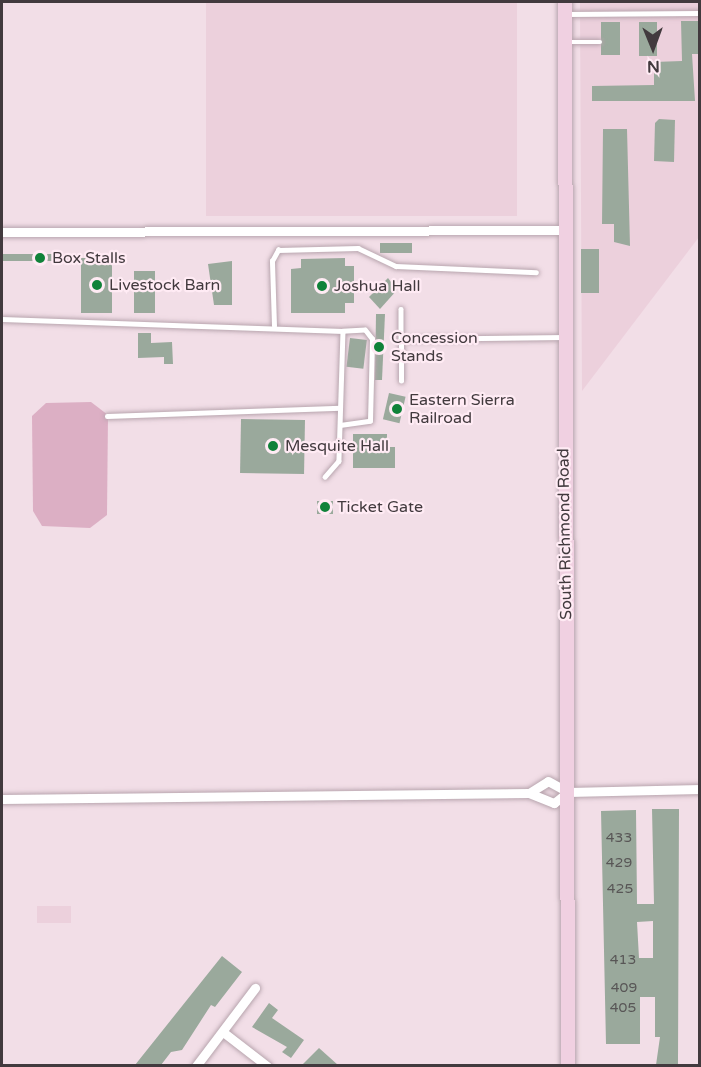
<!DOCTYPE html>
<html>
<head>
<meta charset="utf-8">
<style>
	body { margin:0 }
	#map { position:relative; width:701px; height:1067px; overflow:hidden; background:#f2dee7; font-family:"Varela Round",sans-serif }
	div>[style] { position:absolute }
	.built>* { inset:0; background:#ecd0dc; transform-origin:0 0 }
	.green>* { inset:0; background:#dcafc4 }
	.building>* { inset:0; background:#9aa99c; transform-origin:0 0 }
	.roads { filter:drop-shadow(0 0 2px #b8a5ae) drop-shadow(0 0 2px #b8a5ae) }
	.lane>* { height:4.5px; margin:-2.25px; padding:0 2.25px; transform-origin:2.25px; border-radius:2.25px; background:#fff }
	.street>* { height:9px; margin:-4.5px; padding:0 4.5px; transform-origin:4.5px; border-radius:4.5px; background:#fff }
	.secondary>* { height:14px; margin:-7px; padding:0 7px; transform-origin:7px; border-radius:7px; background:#f0d0e1 }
	.dots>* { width:16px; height:16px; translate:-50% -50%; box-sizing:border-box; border:3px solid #ffebf4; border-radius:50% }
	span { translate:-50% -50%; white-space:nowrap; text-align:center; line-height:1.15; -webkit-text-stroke:4.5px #ffebf4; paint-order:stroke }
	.number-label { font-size:14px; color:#585656 }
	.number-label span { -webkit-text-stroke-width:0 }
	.poi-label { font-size:16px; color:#423a3e }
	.left { translate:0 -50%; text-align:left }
	.street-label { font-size:16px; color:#423a3e }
	.frame { position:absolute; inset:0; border:3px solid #423a3e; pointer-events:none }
	.north { position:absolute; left:623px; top:18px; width:60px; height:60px; -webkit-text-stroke:4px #ffebf4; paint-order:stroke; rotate:179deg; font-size:16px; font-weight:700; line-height:24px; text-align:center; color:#423a3e }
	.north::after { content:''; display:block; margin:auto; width:21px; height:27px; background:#423a3e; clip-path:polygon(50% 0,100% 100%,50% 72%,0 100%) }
</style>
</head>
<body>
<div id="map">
	<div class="built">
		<div style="left:206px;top:2px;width:311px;height:214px"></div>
		<div style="clip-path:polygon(580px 2px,700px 2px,699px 237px,582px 391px)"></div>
		<div style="left:37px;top:906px;width:34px;height:17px"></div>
	</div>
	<div class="green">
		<div style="clip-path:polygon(91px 402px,108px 415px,107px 515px,90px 528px,42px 526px,33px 511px,32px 416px,46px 403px)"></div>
	</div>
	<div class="building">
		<div style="clip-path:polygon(681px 21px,699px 21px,699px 54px,692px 54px,695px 101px,592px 101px,592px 86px,654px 85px,654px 62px,682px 61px)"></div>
		<div style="left:601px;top:22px;width:19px;height:33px"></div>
		<div style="left:639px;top:22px;width:18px;height:34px"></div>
		<div style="clip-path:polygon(659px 119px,675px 120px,674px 162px,654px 161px,655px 123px)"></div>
		<div style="clip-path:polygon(603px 129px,627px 129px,630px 246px,614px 242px,614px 224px,602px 224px)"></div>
		<div style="left:380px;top:243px;width:32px;height:10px"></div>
		<div style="left:581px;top:249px;width:18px;height:44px"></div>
		<div style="left:78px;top:254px;width:7px;height:76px;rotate:90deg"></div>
		<div style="left:81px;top:258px;width:31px;height:55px"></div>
		<div style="clip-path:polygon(345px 258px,345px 266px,354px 266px,354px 303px,345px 303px,345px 313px,291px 313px,291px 269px,301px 268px,301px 259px)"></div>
		<div style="clip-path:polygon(232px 261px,232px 305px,214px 305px,208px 264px)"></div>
		<div style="left:134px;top:271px;width:21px;height:42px"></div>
		<div style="clip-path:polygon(388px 278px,397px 290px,380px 309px,369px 297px)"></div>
		<div style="clip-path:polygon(376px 314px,385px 314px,382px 380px,375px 380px)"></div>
		<div style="clip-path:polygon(138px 333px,151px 333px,151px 343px,172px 342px,173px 364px,164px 364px,164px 357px,138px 358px)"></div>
		<div style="left:350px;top:338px;width:17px;height:29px;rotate:7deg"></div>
		<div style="left:389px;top:393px;width:17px;height:27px;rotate:13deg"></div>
		<div style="left:241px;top:419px;width:64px;height:54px;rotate:1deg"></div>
		<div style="clip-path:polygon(353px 434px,387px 434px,387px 447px,395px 447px,395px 468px,353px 468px)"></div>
		<div style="left:317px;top:501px;width:16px;height:13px"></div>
		<div style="clip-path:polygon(evenodd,652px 809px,679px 809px,678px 1065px,656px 1065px,660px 1037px,655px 1037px,655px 997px,640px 997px,640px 1044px,606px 1044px,601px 811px,636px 810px,637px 904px,654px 904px,652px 809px,653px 921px,653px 958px,639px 958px,637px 922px,653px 921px)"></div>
		<div style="clip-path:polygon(222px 956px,242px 972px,215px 1007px,211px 1005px,182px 1050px,171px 1052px,161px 1065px,135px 1065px)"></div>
		<div style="clip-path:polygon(269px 1003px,278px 1010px,272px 1018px,304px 1040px,291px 1058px,282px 1052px,287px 1047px,252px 1027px)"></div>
		<div style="clip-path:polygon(319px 1048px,338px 1065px,302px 1065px)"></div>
	</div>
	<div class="roads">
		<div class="lane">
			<div style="left:567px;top:14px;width:133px;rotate:-0.4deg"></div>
			<div style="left:566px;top:42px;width:34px"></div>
			<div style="left:401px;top:309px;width:30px;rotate:90deg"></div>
			<div style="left:2px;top:319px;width:341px;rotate:2deg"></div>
			<div style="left:343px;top:331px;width:130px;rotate:91.8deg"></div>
			<div style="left:339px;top:461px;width:21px;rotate:131deg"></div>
			<div style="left:274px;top:326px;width:65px;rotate:-91.8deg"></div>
			<div style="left:272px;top:261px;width:13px;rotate:-61deg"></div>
			<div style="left:278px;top:250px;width:80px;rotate:-1.4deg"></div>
			<div style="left:358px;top:248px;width:42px;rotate:25.3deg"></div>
			<div style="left:396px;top:266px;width:140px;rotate:2.5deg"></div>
			<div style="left:401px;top:381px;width:42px;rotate:-90deg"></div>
			<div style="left:401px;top:339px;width:164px;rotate:-0.7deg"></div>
			<div style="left:107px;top:416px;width:233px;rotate:-2deg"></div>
			<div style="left:340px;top:425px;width:30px;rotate:-8deg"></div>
			<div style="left:370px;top:421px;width:82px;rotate:-88.6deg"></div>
			<div style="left:372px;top:339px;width:11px;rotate:-128deg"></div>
			<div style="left:365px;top:330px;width:22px;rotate:177deg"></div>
		</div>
		<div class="street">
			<div style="left:2px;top:232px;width:563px;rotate:-0.2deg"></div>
			<div style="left:568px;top:792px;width:132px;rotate:-1.3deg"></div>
			<div style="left:529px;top:793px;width:22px;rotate:-32deg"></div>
			<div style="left:548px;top:781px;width:23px;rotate:29deg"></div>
			<div style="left:2px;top:799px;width:527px;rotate:-0.65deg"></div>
			<div style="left:529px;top:793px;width:27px;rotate:22deg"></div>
			<div style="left:554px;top:803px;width:18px;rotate:-38deg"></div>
			<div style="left:223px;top:1032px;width:56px;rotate:37.7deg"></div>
			<div style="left:196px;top:1066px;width:98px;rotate:-52.9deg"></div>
		</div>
		<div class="secondary">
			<div style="left:565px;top:2px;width:1064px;rotate:89.84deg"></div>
		</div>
	</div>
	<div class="dots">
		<div style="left:40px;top:258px;background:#108239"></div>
		<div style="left:97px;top:285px;background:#108239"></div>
		<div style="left:322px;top:286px;background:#108239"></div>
		<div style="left:379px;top:347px;background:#108239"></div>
		<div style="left:397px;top:409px;background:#108239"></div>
		<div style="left:273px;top:446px;background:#108239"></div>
		<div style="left:325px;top:507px;background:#108239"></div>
	</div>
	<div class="number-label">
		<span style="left:619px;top:838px">433</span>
		<span style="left:619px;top:863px">429</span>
		<span style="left:620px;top:889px">425</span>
		<span style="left:623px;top:960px">413</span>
		<span style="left:624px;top:988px">409</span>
		<span style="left:623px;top:1008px">405</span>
	</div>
	<div class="poi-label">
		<span class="left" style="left:52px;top:258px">Box Stalls</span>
		<span class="left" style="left:109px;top:285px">Livestock Barn</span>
		<span class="left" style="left:334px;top:286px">Joshua Hall</span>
		<span class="left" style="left:391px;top:347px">Concession<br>Stands</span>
		<span class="left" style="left:409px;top:409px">Eastern Sierra<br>Railroad</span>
		<span class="left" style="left:285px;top:446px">Mesquite Hall</span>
		<span class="left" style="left:337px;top:507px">Ticket Gate</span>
	</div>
	<div class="street-label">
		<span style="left:565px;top:534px;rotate:-91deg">South Richmond Road</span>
	</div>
	<div class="frame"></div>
	<div class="north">N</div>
</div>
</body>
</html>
